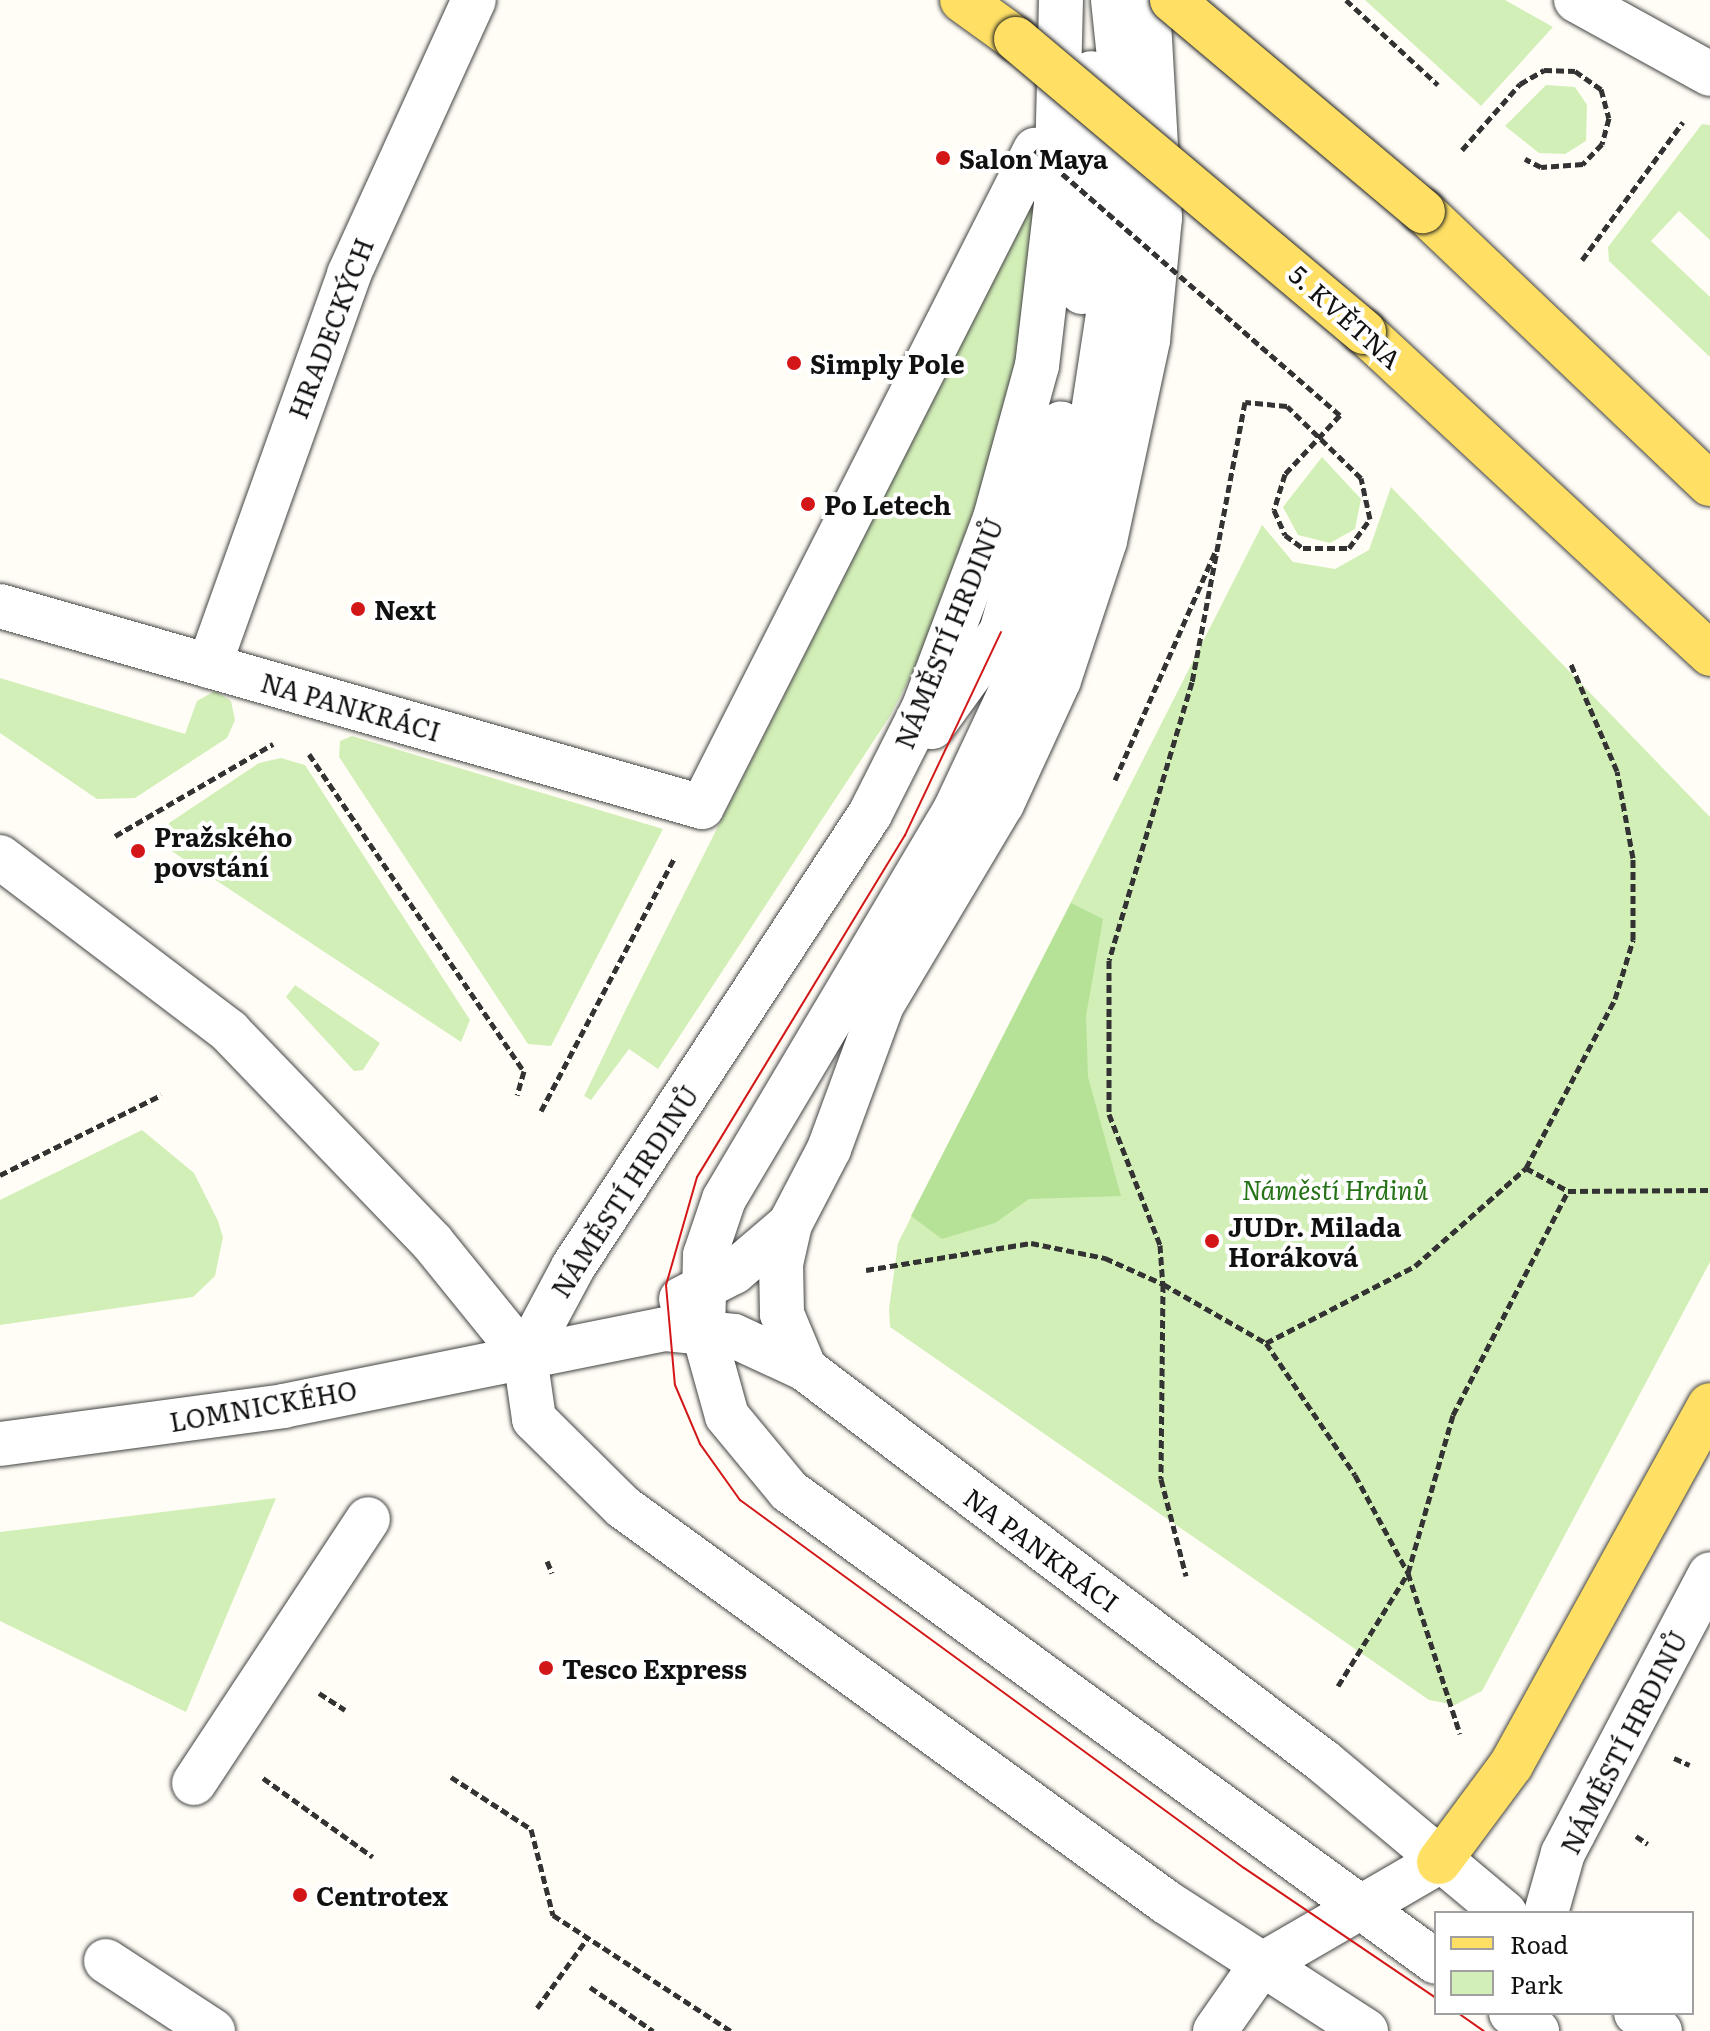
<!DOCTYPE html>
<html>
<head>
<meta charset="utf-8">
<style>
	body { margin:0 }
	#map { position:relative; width:1710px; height:2031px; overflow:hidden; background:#fffdf5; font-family:Literata,serif }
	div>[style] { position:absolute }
	.green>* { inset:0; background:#d3efb8 }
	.forest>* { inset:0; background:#b5e296 }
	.path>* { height:5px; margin-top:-2.5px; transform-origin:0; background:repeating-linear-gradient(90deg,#333 0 8px,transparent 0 12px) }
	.roads { filter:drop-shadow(0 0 2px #444) drop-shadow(0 0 2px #444) }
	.minor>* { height:44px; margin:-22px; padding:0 22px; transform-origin:22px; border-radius:22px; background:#fff }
	.major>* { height:44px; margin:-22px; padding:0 22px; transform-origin:22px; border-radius:22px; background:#ffe065 }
	.tram>* { height:2px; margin:-1px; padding:0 1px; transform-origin:1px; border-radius:1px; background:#d31617 }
	.path-bridge>* { height:5px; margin-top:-2.5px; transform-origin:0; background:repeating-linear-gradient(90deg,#333 0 8px,transparent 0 12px) }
	.bridges { filter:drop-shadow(0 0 2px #222) drop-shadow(0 0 2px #222) }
	.major-bridge>* { height:44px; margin:-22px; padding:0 22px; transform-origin:22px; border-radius:22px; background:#ffe065 }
	.dots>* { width:22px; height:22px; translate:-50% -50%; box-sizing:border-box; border:4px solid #fff; border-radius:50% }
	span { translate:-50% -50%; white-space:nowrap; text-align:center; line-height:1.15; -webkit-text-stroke:8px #fff; paint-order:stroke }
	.poi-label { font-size:26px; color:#111; font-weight:700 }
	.left { translate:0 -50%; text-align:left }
	.street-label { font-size:26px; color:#111 }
	.park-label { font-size:26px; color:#267217; font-style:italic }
	.legend { position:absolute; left:1434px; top:1911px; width:260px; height:104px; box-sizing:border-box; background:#fff; border:2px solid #a0a0a0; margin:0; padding:10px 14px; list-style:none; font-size:24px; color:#111 }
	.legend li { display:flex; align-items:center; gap:16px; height:40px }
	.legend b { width:40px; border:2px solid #a0a0a0 }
</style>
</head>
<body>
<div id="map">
	<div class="green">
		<div style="clip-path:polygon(1365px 0,1505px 0,1553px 27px,1481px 106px)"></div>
		<div style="clip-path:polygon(1546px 85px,1575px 87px,1587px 105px,1586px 141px,1565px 154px,1539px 153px,1505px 126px)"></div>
		<div style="clip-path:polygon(1702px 124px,1710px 125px,1710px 240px,1679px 211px,1651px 241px,1710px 297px,1710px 357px,1609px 261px,1608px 247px)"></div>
		<div style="clip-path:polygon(1035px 198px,1008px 426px,948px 604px,890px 716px,658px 1069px,629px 1049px,591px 1100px,584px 1096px,627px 1007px)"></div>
		<div style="clip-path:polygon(1322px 457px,1361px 499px,1355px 529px,1330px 543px,1298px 535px,1283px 507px)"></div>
		<div style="clip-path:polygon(1391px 487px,1710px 817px,1710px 1262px,1482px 1691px,1455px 1705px,1429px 1700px,890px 1327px,889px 1309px,898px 1243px,1262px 525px,1293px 562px,1335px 569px,1369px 550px)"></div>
		<div style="clip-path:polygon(0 678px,185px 734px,197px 701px,215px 691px,231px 701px,235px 720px,227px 738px,135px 798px,97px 799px,0 733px)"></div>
		<div style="clip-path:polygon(352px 736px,663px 829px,551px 1046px,528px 1044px,339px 757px,340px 741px)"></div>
		<div style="clip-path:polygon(281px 758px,305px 765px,470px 1020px,461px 1042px,167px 848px,169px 823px,259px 763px)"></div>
		<div style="clip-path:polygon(295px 985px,380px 1043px,363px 1070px,354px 1071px,286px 997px)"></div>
		<div style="clip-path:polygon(142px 1130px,194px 1173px,218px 1221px,223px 1237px,215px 1276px,193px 1297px,0 1325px,0 1200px)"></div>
		<div style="clip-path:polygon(276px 1498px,186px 1712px,0 1621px,0 1532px)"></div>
	</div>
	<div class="forest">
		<div style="clip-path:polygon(1071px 903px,1103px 919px,1086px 1016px,1088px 1077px,1121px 1196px,1029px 1199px,995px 1223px,942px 1239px,911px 1216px)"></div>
	</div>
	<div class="path">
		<div style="left:1346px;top:0;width:125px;rotate:42.7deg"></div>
		<div style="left:1520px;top:84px;width:28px;rotate:-30deg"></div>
		<div style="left:1544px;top:70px;width:31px;rotate:2deg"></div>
		<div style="left:1575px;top:71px;width:32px;rotate:35deg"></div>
		<div style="left:1601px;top:89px;width:30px;rotate:75deg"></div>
		<div style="left:1609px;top:118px;width:27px;rotate:105deg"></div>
		<div style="left:1602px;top:144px;width:28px;rotate:134deg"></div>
		<div style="left:1583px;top:164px;width:42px;rotate:175.9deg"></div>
		<div style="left:1541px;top:167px;width:18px;rotate:-153deg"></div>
		<div style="left:1582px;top:260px;width:171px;rotate:-53.8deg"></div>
		<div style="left:1285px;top:474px;width:38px;rotate:107deg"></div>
		<div style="left:1274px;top:510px;width:27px;rotate:66deg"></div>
		<div style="left:1285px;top:535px;width:22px;rotate:36deg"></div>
		<div style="left:1303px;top:548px;width:46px"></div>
		<div style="left:1349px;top:548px;width:36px;rotate:-54deg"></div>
		<div style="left:1370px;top:519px;width:42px;rotate:-102.4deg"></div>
		<div style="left:1361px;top:478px;width:103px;rotate:-135.8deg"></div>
		<div style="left:1287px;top:406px;width:42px;rotate:-174.6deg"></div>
		<div style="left:1245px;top:402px;width:285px;rotate:100.7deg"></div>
		<div style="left:1192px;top:682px;width:290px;rotate:106.6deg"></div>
		<div style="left:1109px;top:960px;width:154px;rotate:90deg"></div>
		<div style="left:1109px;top:1114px;width:141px;rotate:68.7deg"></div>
		<div style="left:1160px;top:1245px;width:39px;rotate:86deg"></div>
		<div style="left:1163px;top:1284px;width:119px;rotate:29.8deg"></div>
		<div style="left:1266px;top:1343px;width:159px;rotate:56deg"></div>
		<div style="left:1355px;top:1475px;width:111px;rotate:61.6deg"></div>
		<div style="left:1408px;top:1573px;width:169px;rotate:72.1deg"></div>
		<div style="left:309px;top:754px;width:383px;rotate:55.9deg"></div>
		<div style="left:524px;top:1071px;width:25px;rotate:106deg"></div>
		<div style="left:1115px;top:780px;width:251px;rotate:-66.3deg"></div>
		<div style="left:115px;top:836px;width:183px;rotate:-30.2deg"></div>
		<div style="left:541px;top:1111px;width:287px;rotate:-62.2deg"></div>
		<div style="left:1526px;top:1168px;width:48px;rotate:28.7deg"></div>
		<div style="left:1568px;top:1191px;width:142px;rotate:-0.4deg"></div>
		<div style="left:0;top:1175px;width:180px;rotate:-26.4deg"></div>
		<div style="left:866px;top:1270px;width:167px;rotate:-9.3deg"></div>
		<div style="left:1031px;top:1243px;width:76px;rotate:11.5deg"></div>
		<div style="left:1105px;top:1258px;width:64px;rotate:24.1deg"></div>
		<div style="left:1163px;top:1284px;width:195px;rotate:90.6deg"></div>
		<div style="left:1161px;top:1479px;width:100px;rotate:75.5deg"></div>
		<div style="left:1266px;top:1343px;width:168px;rotate:-27.3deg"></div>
		<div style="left:1415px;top:1266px;width:148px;rotate:-41.4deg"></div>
		<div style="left:1526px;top:1168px;width:191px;rotate:-62.2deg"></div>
		<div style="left:1615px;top:999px;width:62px;rotate:-73deg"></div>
		<div style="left:1633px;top:940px;width:82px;rotate:-90deg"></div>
		<div style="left:1633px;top:858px;width:88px;rotate:-100.4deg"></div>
		<div style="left:1617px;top:771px;width:119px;rotate:-113.3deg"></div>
		<div style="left:547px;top:1561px;width:13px;rotate:67deg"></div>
		<div style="left:1338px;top:1686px;width:133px;rotate:-58.2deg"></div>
		<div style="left:1408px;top:1573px;width:164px;rotate:-74.1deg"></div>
		<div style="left:1453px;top:1415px;width:252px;rotate:-62.8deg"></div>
		<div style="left:319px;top:1693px;width:31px;rotate:33deg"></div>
		<div style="left:1674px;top:1758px;width:17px;rotate:24deg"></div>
		<div style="left:451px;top:1777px;width:95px;rotate:33deg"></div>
		<div style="left:531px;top:1829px;width:89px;rotate:75.7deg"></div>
		<div style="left:553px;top:1915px;width:212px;rotate:33.1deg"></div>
		<div style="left:263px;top:1778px;width:135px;rotate:35.7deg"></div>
		<div style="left:1636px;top:1836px;width:14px;rotate:34deg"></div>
		<div style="left:590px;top:1987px;width:77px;rotate:34.9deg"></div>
		<div style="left:537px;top:2008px;width:85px;rotate:-54.1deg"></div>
	</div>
	<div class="roads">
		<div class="minor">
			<div style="left:1113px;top:0;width:125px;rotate:84deg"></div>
			<div style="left:1126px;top:124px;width:151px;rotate:94.5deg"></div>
			<div style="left:1114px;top:275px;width:152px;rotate:98.7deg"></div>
			<div style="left:1091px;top:425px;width:154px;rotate:104.3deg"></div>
			<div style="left:1053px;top:574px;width:110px;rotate:109.1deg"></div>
			<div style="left:1017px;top:678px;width:146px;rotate:115.2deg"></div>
			<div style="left:955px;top:810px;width:452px;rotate:120.7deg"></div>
			<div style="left:724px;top:1199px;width:59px;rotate:108.7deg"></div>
			<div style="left:705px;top:1255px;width:75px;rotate:91.5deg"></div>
			<div style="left:703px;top:1330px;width:89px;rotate:74.4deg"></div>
			<div style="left:727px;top:1416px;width:97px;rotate:50.4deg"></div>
			<div style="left:789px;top:1491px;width:800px;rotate:36.05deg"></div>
			<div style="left:1576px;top:0;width:153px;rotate:28.9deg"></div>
			<div style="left:1082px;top:292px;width:219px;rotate:-87.6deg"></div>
			<div style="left:0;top:606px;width:730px;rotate:15.98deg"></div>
			<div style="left:702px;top:807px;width:737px;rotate:-63.12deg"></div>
			<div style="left:209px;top:666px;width:416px;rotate:-70.3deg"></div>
			<div style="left:349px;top:274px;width:301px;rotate:-65.5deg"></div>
			<div style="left:932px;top:727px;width:117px;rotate:-54deg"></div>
			<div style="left:1001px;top:632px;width:217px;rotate:-74deg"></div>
			<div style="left:0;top:857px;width:288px;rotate:37.2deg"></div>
			<div style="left:229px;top:1031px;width:293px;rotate:46.1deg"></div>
			<div style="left:432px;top:1242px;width:148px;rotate:51deg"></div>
			<div style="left:525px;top:1357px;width:63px;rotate:81.7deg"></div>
			<div style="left:534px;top:1419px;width:125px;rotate:44.7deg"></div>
			<div style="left:623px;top:1507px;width:671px;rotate:36.03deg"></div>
			<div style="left:1166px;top:1902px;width:238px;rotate:32.8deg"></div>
			<div style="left:681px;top:1299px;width:59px;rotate:-27deg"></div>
			<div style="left:734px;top:1272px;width:74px;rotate:-40.6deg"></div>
			<div style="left:525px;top:1357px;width:102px;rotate:-61.9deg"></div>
			<div style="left:573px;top:1267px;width:542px;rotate:-56.75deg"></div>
			<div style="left:870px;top:814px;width:120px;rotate:-63.2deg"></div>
			<div style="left:924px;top:707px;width:202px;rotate:-69.4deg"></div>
			<div style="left:995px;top:518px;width:158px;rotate:-74.6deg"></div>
			<div style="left:1037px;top:366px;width:163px;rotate:-83.3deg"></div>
			<div style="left:1056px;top:204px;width:204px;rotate:-88.6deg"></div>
			<div style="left:805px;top:1369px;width:60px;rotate:-112.7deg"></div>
			<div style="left:782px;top:1314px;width:50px;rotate:-91.1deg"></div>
			<div style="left:781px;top:1264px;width:41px;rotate:-77.3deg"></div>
			<div style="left:790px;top:1224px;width:85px;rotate:-62.5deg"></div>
			<div style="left:829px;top:1149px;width:153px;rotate:-69.8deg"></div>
			<div style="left:882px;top:1005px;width:234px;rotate:-59.2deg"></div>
			<div style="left:1002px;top:804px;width:136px;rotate:-65.3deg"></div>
			<div style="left:1059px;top:680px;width:146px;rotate:-71.7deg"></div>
			<div style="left:1105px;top:541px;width:206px;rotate:-77.9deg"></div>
			<div style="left:1148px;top:340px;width:123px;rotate:-84.4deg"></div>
			<div style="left:1160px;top:218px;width:218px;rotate:-93.2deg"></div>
			<div style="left:0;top:1444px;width:286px;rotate:-7.6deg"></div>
			<div style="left:283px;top:1406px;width:391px;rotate:-11.4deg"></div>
			<div style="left:666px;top:1329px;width:68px;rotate:5.9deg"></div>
			<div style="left:734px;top:1336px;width:78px;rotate:24.9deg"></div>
			<div style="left:805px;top:1369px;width:650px;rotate:37.12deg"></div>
			<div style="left:1323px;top:1761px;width:237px;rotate:39.9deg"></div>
			<div style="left:194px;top:1783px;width:316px;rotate:-56.6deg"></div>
			<div style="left:1546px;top:1913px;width:62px;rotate:-74.2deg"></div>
			<div style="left:1563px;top:1853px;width:315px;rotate:-62.2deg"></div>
			<div style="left:106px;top:1961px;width:128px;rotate:33.2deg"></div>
			<div style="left:1511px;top:2013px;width:32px;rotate:35deg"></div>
			<div style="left:1636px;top:2013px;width:30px;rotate:37deg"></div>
			<div style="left:1215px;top:2031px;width:80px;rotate:-55.1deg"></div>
			<div style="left:1261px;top:1965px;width:206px;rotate:-30.1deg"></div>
		</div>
		<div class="major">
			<div style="left:962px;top:0;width:67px;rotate:35.8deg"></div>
			<div style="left:1423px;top:211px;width:396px;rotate:43.6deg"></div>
			<div style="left:1364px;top:332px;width:473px;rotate:42.9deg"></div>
			<div style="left:1439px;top:1862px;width:121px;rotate:-53.4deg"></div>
			<div style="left:1511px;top:1765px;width:411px;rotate:-61.1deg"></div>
		</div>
	</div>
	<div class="tram">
		<div style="left:1001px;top:632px;width:225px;rotate:115.3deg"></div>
		<div style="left:905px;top:835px;width:400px;rotate:121.3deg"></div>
		<div style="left:697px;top:1177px;width:112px;rotate:106deg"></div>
		<div style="left:666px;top:1285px;width:100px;rotate:84.9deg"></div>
		<div style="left:675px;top:1385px;width:64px;rotate:67deg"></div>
		<div style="left:700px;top:1444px;width:69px;rotate:54.5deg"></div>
		<div style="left:740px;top:1500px;width:624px;rotate:36.14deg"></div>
		<div style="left:1244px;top:1868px;width:232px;rotate:34.1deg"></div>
		<div style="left:1458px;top:2013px;width:32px;rotate:35deg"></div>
	</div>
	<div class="path-bridge">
		<div style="left:1035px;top:150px;width:404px;rotate:41deg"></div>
		<div style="left:1340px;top:415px;width:81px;rotate:133deg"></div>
		<div style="left:1462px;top:150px;width:88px;rotate:-48.7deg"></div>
	</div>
	<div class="bridges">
		<div class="major-bridge">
			<div style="left:1172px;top:0;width:328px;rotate:40.1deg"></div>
			<div style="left:1016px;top:39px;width:455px;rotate:40.1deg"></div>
		</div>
	</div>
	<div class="dots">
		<div style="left:943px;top:158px;background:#d31617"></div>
		<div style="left:794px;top:363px;background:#d31617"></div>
		<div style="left:808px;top:504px;background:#d31617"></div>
		<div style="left:358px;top:609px;background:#d31617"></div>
		<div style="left:138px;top:851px;background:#d31617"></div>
		<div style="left:1212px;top:1241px;background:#d31617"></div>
		<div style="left:546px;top:1668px;background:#d31617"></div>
		<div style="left:300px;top:1895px;background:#d31617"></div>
	</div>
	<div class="poi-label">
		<span class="left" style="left:959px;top:158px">Salon Maya</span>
		<span class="left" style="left:810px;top:363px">Simply Pole</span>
		<span class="left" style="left:824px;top:504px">Po Letech</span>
		<span class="left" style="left:374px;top:609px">Next</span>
		<span class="left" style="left:154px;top:851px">Pražského<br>povstání</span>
		<span class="left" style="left:1228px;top:1241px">JUDr. Milada<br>Horáková</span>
		<span class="left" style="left:562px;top:1668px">Tesco Express</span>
		<span class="left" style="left:316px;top:1895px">Centrotex</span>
	</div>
	<div class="street-label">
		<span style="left:1346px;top:316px;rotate:42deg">5. KVĚTNA</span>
		<span style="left:330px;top:328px;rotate:-69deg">HRADECKÝCH</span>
		<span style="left:948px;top:633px;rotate:-68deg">NÁMĚSTÍ HRDINŮ</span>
		<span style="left:351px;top:706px;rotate:16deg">NA PANKRÁCI</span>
		<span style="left:624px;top:1191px;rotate:-57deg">NÁMĚSTÍ HRDINŮ</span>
		<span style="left:263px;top:1405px;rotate:-10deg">LOMNICKÉHO</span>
		<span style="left:1042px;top:1549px;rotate:37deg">NA PANKRÁCI</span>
		<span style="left:1623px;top:1742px;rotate:-63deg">NÁMĚSTÍ HRDINŮ</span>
	</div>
	<div class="park-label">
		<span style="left:1335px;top:1189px">Náměstí Hrdinů</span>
	</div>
	<ul class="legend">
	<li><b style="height:10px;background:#ffe065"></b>Road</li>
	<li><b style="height:22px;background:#d3efb8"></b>Park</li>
	</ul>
</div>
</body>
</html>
